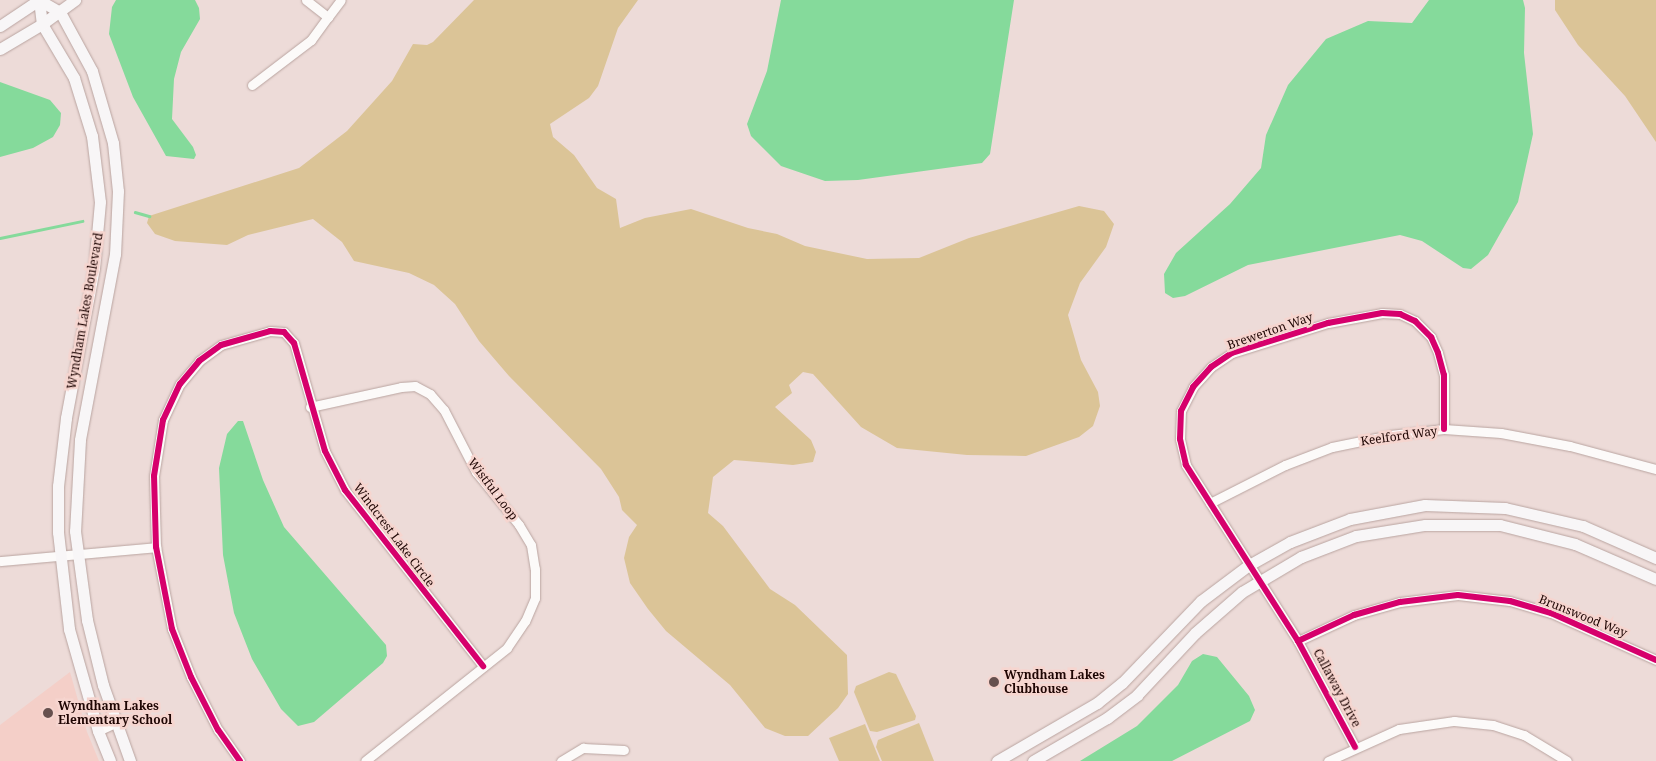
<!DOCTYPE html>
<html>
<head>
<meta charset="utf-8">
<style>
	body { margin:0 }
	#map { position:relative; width:1656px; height:761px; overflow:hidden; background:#eddbd8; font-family:"Noto Serif",serif }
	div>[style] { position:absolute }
	.built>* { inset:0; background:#f4cfc8 }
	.green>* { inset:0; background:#dbc497 }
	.water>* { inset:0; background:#85da9b }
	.stream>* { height:2.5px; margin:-1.25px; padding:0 1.25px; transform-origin:1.25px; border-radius:1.25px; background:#85da9b }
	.roads { filter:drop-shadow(0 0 1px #b9a4a0) drop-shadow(0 0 1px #b9a4a0) }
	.street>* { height:9px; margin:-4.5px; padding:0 4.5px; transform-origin:4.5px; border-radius:4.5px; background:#fcfaf9 }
	.secondary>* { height:11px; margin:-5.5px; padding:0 5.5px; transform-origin:5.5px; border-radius:5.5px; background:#f8f6f7 }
	.cycleway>* { height:6px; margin:-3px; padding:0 3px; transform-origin:3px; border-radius:3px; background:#d6006c }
	.dots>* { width:14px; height:14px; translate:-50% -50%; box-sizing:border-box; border:2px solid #f6d5cf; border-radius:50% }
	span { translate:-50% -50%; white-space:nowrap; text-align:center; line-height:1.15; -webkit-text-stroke:5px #f6d5cf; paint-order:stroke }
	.street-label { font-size:12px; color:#1e0503 }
	.poi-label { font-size:12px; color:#1e0503; font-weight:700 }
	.left { translate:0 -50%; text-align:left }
</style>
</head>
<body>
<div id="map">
	<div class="built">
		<div style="clip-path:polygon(70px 672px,87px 732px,99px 761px,0 761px,0 725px)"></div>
	</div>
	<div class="green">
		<div style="clip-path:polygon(474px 0,638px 0,618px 28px,598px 86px,589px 98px,550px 124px,553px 137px,574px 155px,597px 188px,616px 199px,620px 228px,645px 218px,691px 209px,748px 228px,777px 234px,805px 246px,867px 259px,919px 258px,969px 238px,1079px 206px,1104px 211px,1114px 224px,1106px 247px,1080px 283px,1068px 315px,1081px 360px,1098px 392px,1100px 406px,1093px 426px,1079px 437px,1026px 456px,967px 455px,897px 448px,861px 427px,813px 374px,803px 372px,789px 385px,792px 393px,775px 407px,811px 440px,816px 452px,813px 462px,793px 465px,734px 460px,713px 477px,708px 513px,723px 526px,770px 589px,795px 605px,847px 655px,848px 694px,838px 708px,808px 736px,785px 736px,765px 728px,730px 685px,666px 631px,648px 609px,630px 583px,624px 558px,629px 537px,637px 525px,622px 510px,619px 497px,601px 469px,509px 376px,479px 341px,455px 304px,434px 285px,409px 273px,354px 261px,342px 242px,313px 219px,248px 235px,227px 245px,175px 241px,155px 234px,147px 223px,149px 216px,299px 168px,347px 131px,392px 81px,413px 44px,427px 45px,433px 42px)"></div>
		<div style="clip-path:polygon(1555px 0,1656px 0,1656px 142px,1625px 96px,1578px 45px,1555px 10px)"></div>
		<div style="clip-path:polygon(889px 672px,896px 674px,916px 716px,915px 720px,877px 732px,870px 731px,854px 692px,856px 686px)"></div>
		<div style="clip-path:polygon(919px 723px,934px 761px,882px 761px,876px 747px,878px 740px)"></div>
		<div style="clip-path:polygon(865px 724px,880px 761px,839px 761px,829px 738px)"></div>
	</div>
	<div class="water">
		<div style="clip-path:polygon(116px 0,195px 0,199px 8px,200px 19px,181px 52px,174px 79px,172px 119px,193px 147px,196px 155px,194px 159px,166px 156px,133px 97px,109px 34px,112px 7px)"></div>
		<div style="clip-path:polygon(781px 0,1014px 0,990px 154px,982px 163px,858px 180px,825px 181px,781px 166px,751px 136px,747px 124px,767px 71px)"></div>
		<div style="clip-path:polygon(1429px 0,1523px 0,1525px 8px,1524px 53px,1533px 134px,1518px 202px,1488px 255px,1471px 269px,1463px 268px,1422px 241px,1400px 235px,1248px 265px,1185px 296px,1173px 298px,1165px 293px,1164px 274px,1176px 253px,1230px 204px,1261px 168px,1266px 135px,1288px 85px,1326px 39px,1368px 21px,1412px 23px)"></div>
		<div style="clip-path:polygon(0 82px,50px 100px,61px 113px,60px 125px,53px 137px,33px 148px,0 157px)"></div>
		<div style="clip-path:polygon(238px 421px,243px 421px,263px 480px,284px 527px,386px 645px,387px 656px,383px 663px,314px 722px,298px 726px,281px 709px,252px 659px,234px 613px,223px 555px,219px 468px,227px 434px)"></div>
		<div style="clip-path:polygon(1203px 654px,1217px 657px,1249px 696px,1255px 710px,1250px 721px,1172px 761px,1080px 761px,1137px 726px,1178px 685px,1192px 661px)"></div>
	</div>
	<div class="stream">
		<div style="left:135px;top:212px;width:15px;rotate:16deg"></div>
		<div style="left:0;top:238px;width:84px;rotate:-11.7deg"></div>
	</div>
	<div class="roads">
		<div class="street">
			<div style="left:306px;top:0;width:28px;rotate:38deg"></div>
			<div style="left:328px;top:17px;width:21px;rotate:-53deg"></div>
			<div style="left:252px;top:85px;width:74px;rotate:-37.3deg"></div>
			<div style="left:311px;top:40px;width:29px;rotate:-54deg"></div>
			<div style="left:310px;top:407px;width:93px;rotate:-12.4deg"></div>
			<div style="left:401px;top:387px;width:14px;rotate:-4deg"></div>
			<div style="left:415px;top:386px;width:17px;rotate:28deg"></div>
			<div style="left:430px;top:394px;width:21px;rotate:49deg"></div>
			<div style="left:444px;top:410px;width:70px;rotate:62.7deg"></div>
			<div style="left:476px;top:472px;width:68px;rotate:50.9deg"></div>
			<div style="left:519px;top:525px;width:23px;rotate:59deg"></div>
			<div style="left:531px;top:545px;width:24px;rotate:81deg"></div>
			<div style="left:535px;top:569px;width:29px;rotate:90deg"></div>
			<div style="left:535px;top:598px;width:25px;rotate:113deg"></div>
			<div style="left:525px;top:621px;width:32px;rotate:124deg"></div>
			<div style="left:507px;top:648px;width:181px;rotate:141.5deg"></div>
			<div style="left:1210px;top:503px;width:84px;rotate:-26.9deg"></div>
			<div style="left:1285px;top:465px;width:50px;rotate:-21deg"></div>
			<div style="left:1332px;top:447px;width:59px;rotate:-11.7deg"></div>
			<div style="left:1390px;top:435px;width:54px;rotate:-6.3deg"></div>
			<div style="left:1444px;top:429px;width:57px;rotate:4deg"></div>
			<div style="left:1501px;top:433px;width:70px;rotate:10.7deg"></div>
			<div style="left:1570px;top:446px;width:89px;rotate:15deg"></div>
			<div style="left:0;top:561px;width:157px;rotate:-5.1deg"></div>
			<div style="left:1298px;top:641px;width:62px;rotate:-24.9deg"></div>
			<div style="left:1354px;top:615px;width:48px;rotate:-15.8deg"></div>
			<div style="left:1400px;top:602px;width:58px;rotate:-6.9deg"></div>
			<div style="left:1458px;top:595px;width:52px;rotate:6.6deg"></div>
			<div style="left:1510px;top:601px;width:43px;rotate:16.3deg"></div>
			<div style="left:1551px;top:613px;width:115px;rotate:24.1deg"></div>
			<div style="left:98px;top:731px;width:19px;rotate:-25deg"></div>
			<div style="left:1355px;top:747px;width:120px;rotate:-118.3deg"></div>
			<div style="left:1298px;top:641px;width:209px;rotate:-122.5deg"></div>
			<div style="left:1186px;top:465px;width:27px;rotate:-103deg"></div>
			<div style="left:1180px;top:439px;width:28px;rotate:-88deg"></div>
			<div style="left:1181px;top:411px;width:27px;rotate:-63deg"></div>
			<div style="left:1193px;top:387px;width:27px;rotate:-48deg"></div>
			<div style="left:1211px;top:367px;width:25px;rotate:-34deg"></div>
			<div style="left:1232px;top:353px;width:101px;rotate:-17.4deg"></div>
			<div style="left:1328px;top:323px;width:55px;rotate:-10.5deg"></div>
			<div style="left:1382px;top:313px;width:18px;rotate:3deg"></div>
			<div style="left:1400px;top:314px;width:17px;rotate:25deg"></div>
			<div style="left:1415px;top:321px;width:23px;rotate:45deg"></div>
			<div style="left:1431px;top:337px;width:17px;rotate:66deg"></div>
			<div style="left:1438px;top:353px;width:23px;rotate:75deg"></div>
			<div style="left:1444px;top:375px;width:54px;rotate:90deg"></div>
			<div style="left:240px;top:761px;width:38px;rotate:-125deg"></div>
			<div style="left:218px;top:730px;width:59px;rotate:-117deg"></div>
			<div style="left:191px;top:677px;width:52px;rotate:-111.6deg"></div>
			<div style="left:172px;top:629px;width:84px;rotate:-101deg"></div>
			<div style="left:156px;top:547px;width:71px;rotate:-91.6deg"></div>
			<div style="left:154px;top:476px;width:57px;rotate:-80.9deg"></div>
			<div style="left:163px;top:420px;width:40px;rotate:-65deg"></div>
			<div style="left:180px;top:384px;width:30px;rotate:-50deg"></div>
			<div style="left:199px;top:361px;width:27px;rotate:-36deg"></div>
			<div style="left:221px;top:345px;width:51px;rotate:-15.9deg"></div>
			<div style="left:270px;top:331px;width:14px;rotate:4deg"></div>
			<div style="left:284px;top:332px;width:15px;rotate:48deg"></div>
			<div style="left:294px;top:343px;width:112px;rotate:74deg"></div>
			<div style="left:325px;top:451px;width:44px;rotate:62.9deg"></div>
			<div style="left:345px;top:490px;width:224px;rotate:51.9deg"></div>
			<div style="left:561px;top:761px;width:26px;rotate:-31deg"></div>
			<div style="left:583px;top:748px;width:41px;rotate:2.8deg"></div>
			<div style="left:1328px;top:761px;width:78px;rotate:-24.3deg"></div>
			<div style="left:1399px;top:729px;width:56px;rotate:-8.3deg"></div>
			<div style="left:1454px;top:721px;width:39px;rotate:6deg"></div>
			<div style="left:1493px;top:725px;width:33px;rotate:18deg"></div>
			<div style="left:1524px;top:735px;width:50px;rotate:31.2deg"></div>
		</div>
		<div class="secondary">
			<div style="left:39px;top:0;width:24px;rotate:30deg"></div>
			<div style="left:60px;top:12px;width:67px;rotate:61.5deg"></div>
			<div style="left:92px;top:71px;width:75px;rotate:73.7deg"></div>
			<div style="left:113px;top:143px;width:48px;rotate:84.1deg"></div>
			<div style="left:118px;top:191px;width:63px;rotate:92.7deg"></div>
			<div style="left:115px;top:254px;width:189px;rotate:100.7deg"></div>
			<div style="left:80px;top:440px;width:91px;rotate:93.1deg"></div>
			<div style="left:75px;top:531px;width:90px;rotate:82.3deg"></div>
			<div style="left:87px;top:620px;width:67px;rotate:76.2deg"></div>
			<div style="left:103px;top:685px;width:81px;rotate:70.4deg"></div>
			<div style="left:39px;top:0;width:24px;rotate:83deg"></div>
			<div style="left:42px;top:24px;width:63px;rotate:59.3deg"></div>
			<div style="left:74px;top:78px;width:61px;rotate:72.8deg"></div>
			<div style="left:92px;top:136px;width:66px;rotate:83.1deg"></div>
			<div style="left:100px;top:202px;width:66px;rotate:95.2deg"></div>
			<div style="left:94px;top:268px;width:153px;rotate:100.6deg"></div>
			<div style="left:66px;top:418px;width:68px;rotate:96.7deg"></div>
			<div style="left:58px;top:486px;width:46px;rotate:90deg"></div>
			<div style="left:58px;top:532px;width:98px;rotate:83.5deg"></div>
			<div style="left:69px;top:629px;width:106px;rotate:74.1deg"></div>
			<div style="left:98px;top:731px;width:32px;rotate:68deg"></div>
			<div style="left:0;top:26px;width:47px;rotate:-33.7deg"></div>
			<div style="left:0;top:49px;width:49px;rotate:-30.8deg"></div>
			<div style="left:42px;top:24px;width:41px;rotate:-36deg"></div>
			<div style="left:997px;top:761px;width:116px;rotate:-30.1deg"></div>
			<div style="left:1097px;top:703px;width:32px;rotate:-39deg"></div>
			<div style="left:1122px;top:683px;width:114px;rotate:-46.1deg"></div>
			<div style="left:1201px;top:601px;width:60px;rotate:-36.9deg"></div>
			<div style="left:1249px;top:565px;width:47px;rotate:-29.3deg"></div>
			<div style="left:1290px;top:542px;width:64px;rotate:-21deg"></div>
			<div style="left:1350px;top:519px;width:76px;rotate:-10.6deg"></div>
			<div style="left:1425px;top:505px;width:80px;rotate:2.1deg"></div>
			<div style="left:1505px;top:508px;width:80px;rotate:13deg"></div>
			<div style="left:1583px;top:526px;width:80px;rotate:23.7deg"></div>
			<div style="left:1033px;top:761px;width:86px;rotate:-30.2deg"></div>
			<div style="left:1107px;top:718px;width:38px;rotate:-37deg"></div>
			<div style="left:1137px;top:695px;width:85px;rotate:-46.9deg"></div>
			<div style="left:1195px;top:633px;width:62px;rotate:-41.1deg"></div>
			<div style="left:1242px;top:592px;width:69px;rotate:-30.7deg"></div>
			<div style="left:1301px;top:557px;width:59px;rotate:-20.9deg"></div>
			<div style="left:1356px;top:536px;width:70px;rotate:-9.1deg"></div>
			<div style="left:1425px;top:525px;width:75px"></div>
			<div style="left:1500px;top:525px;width:77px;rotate:14.2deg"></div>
			<div style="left:1575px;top:544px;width:88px;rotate:23.4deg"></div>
		</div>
	</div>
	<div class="cycleway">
		<div style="left:1298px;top:641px;width:62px;rotate:-24.9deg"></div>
		<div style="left:1354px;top:615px;width:48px;rotate:-15.8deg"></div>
		<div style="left:1400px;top:602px;width:58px;rotate:-6.9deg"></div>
		<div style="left:1458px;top:595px;width:52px;rotate:6.6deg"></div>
		<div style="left:1510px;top:601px;width:43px;rotate:16.3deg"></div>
		<div style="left:1551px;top:613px;width:115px;rotate:24.1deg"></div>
		<div style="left:1355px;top:747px;width:120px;rotate:-118.3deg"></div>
		<div style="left:1298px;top:641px;width:209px;rotate:-122.5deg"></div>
		<div style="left:1186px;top:465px;width:27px;rotate:-103deg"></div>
		<div style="left:1180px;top:439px;width:28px;rotate:-88deg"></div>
		<div style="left:1181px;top:411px;width:27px;rotate:-63deg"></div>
		<div style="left:1193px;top:387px;width:27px;rotate:-48deg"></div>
		<div style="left:1211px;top:367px;width:25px;rotate:-34deg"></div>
		<div style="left:1232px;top:353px;width:101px;rotate:-17.4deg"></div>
		<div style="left:1328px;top:323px;width:55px;rotate:-10.5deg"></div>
		<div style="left:1382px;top:313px;width:18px;rotate:3deg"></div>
		<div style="left:1400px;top:314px;width:17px;rotate:25deg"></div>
		<div style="left:1415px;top:321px;width:23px;rotate:45deg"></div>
		<div style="left:1431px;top:337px;width:17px;rotate:66deg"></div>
		<div style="left:1438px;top:353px;width:23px;rotate:75deg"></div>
		<div style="left:1444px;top:375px;width:54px;rotate:90deg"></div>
		<div style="left:240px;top:761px;width:38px;rotate:-125deg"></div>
		<div style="left:218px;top:730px;width:59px;rotate:-117deg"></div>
		<div style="left:191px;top:677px;width:52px;rotate:-111.6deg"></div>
		<div style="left:172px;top:629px;width:84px;rotate:-101deg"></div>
		<div style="left:156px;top:547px;width:71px;rotate:-91.6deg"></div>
		<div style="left:154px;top:476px;width:57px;rotate:-80.9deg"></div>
		<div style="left:163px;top:420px;width:40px;rotate:-65deg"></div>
		<div style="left:180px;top:384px;width:30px;rotate:-50deg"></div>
		<div style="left:199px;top:361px;width:27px;rotate:-36deg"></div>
		<div style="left:221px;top:345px;width:51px;rotate:-15.9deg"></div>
		<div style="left:270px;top:331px;width:14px;rotate:4deg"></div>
		<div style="left:284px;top:332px;width:15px;rotate:48deg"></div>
		<div style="left:294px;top:343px;width:112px;rotate:74deg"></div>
		<div style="left:325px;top:451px;width:44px;rotate:62.9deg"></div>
		<div style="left:345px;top:490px;width:224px;rotate:51.9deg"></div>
	</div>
	<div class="dots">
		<div style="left:994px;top:682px;background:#66504e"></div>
		<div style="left:48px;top:713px;background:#66504e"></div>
	</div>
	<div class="street-label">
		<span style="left:85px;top:311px;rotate:-80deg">Wyndham Lakes Boulevard</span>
		<span style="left:1270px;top:331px;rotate:-19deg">Brewerton Way</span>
		<span style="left:1399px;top:436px;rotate:-8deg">Keelford Way</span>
		<span style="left:493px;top:489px;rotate:53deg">Wistful Loop</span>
		<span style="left:394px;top:535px;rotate:53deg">Windcrest Lake Circle</span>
		<span style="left:1583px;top:616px;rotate:22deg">Brunswood Way</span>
		<span style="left:1337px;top:688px;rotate:62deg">Callaway Drive</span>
	</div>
	<div class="poi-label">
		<span class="left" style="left:1004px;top:682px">Wyndham Lakes<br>Clubhouse</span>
		<span class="left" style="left:58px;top:713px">Wyndham Lakes<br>Elementary School</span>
	</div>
</div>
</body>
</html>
